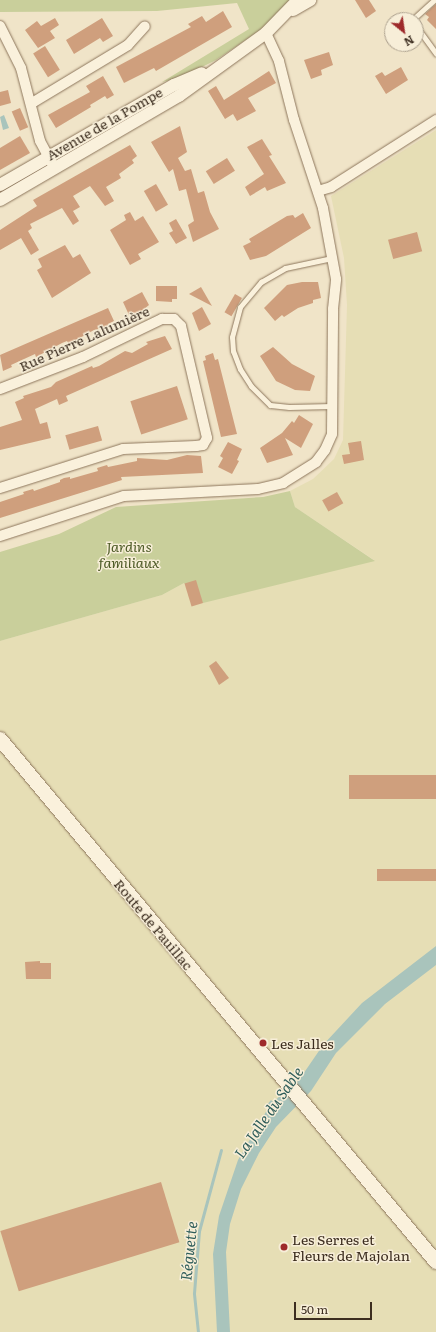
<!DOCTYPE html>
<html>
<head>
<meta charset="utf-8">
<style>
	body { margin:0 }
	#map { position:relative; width:436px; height:1332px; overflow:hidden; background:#f0e4c8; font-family:Literata,serif }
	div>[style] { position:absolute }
	.farmland>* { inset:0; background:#e6deb5 }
	.green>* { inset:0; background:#c9cf9b }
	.water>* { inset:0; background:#a9c4bc }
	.stream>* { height:3px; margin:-1.5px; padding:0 1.5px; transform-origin:1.5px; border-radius:1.5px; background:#a9c4bc }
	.building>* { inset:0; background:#cf9f7d; transform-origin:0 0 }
	.roads { filter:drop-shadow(0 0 1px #8d765c) drop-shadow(0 0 1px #8d765c) }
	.service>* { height:5px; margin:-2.5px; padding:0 2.5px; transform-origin:2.5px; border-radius:2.5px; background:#faf1dc }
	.minor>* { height:10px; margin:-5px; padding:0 5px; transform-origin:5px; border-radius:5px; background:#faf1dc }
	.tertiary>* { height:12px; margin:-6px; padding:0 6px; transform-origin:6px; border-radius:6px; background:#faf1dc }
	.secondary>* { height:14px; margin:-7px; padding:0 7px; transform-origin:7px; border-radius:7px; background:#faf1dc }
	.dots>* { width:11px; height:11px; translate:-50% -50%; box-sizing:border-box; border:2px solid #f7eed8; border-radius:50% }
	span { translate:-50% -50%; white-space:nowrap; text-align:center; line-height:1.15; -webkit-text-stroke:3px #f7eed8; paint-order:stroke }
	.street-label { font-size:14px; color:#3d2e20 }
	.park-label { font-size:14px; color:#4d5a26; font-style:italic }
	.poi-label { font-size:14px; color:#3d2e20 }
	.left { translate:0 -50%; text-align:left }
	.water-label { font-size:15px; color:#2f5d5a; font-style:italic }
	.north { position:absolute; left:384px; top:12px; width:40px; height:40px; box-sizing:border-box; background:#f7eed8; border:1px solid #ada18e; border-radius:50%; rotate:150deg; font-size:11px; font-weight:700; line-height:16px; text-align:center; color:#3d2e20 }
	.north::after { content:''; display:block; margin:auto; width:14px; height:18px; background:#9e2a2b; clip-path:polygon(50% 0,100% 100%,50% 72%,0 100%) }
	.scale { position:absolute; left:294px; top:1302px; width:78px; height:18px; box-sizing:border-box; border:2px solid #3d2e20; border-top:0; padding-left:5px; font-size:12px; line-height:14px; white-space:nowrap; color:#3d2e20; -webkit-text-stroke:3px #f7eed8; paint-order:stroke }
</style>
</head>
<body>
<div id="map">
	<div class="farmland">
		<div style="clip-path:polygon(436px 130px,436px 1332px,0 1332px,0 641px,162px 595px,184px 583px,374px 560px,295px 507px,290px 491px,313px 479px,334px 459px,343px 440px,347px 305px,344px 258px,331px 196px)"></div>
	</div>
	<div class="green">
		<div style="clip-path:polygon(0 0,291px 0,259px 31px,216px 60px,180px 78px,162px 82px,249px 29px,237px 3px,157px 11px,0 12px)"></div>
		<div style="clip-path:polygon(290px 491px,295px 507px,375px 561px,203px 603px,184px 583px,162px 595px,0 641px,0 552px,59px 534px,116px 507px,263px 497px)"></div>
	</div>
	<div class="water">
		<div style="clip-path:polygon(4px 115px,9px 128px,3px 130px,0 117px)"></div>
		<div style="clip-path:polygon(436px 946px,436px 965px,385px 1004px,336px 1053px,311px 1091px,276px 1127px,259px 1153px,241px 1189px,230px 1224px,226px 1252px,230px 1332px,217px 1332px,213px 1254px,219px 1216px,238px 1160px,267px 1110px,266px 1106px,271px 1100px,273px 1102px,299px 1080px,323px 1045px,362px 1003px)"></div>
	</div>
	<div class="stream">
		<div style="left:198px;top:1332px;width:39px;rotate:-96deg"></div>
		<div style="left:194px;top:1293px;width:62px;rotate:-85.4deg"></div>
		<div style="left:199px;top:1231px;width:84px;rotate:-74.8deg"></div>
	</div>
	<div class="building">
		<div style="clip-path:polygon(355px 0,369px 0,376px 11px,366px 18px)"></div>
		<div style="clip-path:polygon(436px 4px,436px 29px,427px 20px,429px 17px,425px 14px)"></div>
		<div style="clip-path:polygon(223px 11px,232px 27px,156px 71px,154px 68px,124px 83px,116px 67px,191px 27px,188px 24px,202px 16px,206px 22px)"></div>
		<div style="clip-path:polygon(55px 18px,59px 25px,50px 31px,55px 38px,38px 48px,25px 30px,37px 21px,41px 26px)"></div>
		<div style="clip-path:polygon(102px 18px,113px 36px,103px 42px,100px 38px,74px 54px,66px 40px)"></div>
		<div style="left:45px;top:46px;width:28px;height:14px;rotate:58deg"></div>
		<div style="clip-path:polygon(329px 52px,333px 65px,321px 70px,322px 75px,311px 79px,304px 60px)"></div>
		<div style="clip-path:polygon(401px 67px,408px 80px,386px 94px,375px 76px,382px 72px,385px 76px)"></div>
		<div style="clip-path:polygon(269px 71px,276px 83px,248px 98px,256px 111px,237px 121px,233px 114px,225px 119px,208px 91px,216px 86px,224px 100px)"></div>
		<div style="clip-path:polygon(103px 76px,114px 95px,107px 99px,105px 96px,90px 105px,91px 107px,56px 128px,48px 115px,90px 92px,86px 86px)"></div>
		<div style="clip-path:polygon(8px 90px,11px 103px,0 106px,0 92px)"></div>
		<div style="left:20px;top:108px;width:21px;height:9px;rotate:67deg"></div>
		<div style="clip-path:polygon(180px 126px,187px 152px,178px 158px,185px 171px,191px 169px,198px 193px,204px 191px,210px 212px,219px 229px,193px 242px,188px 225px,194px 221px,186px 189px,179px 191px,173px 169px,169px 172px,151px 142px)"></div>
		<div style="clip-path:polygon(20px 136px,30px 153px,0 170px,0 148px)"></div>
		<div style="clip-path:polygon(262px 139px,272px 155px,269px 156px,286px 183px,267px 191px,265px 187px,250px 196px,245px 187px,264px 174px,247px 147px)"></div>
		<div style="clip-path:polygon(130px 145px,137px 156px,132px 160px,134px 163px,119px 174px,121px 178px,106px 187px,114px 201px,105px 206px,90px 186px,73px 196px,80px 207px,73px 211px,79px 221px,73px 225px,62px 208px,30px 224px,32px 228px,28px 231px,39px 250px,31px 255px,21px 238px,0 250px,0 230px,37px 206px,33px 200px)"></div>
		<div style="left:227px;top:158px;width:15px;height:25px;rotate:58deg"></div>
		<div style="left:156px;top:184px;width:24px;height:14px;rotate:60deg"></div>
		<div style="clip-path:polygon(130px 212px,135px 221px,143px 216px,159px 242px,138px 254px,141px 259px,130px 265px,110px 230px,126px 220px,124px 215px)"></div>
		<div style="clip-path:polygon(303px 213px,311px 228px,266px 256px,250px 260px,243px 246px,251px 242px,249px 239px,287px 216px,293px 215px,295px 218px)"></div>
		<div style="clip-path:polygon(176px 219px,187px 238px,176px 244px,169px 233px,173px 231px,169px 223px)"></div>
		<div style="left:417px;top:232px;width:20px;height:30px;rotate:75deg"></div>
		<div style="clip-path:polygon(65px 245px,73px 258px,80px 254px,91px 273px,52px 298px,37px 270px,42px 267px,38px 259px)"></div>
		<div style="clip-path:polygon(302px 282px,318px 282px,321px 298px,313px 300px,313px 303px,298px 308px,284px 317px,282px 315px,275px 321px,264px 308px,287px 285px)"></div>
		<div style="clip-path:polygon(156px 286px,177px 286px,177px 299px,172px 299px,172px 302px,156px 301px)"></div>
		<div style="clip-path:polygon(201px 287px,212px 306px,189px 294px)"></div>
		<div style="clip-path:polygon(142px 292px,149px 305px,139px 313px,129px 315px,123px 302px)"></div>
		<div style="left:235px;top:294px;width:8px;height:21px;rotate:30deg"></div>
		<div style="clip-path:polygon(202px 307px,211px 324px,199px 331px,192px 313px)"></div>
		<div style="clip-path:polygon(108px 308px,114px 321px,108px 324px,109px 327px,94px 330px,69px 344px,67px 341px,62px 343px,36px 357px,35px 354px,11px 365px,12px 367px,3px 371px,0 355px)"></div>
		<div style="clip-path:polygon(165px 336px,172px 349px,66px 396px,68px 401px,59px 405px,57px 399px,35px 409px,40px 424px,47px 422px,51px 438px,0 450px,0 427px,22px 420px,15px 402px,24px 398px,23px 396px,51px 387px,56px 382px,92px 366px,93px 368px,99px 366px,125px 351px,132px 353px,148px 344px,146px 342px)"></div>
		<div style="clip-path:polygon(273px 347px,292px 364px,315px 376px,310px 391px,295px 390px,276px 381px,260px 356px)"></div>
		<div style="clip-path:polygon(213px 353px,215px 360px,218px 359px,237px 434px,221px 437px,203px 361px,206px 360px,205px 356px)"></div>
		<div style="left:177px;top:386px;width:35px;height:49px;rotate:72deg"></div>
		<div style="clip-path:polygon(299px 415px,313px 424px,301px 448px,285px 438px,293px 455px,267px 463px,260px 448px,282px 433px,292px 421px,294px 423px)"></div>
		<div style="left:98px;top:426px;width:15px;height:34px;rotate:74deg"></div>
		<div style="clip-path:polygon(361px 441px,364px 460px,344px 464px,342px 455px,350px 454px,348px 443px)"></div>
		<div style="clip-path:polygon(228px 442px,242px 449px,237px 460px,239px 461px,232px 474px,218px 467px,223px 458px,220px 456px)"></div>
		<div style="clip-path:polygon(187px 455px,201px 456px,203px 473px,121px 477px,122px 480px,0 518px,0 502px,24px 494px,23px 492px,33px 489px,34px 491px,60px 482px,60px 480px,64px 478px,70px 477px,70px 479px,98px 471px,97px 468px,107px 465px,108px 467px,137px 461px,137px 458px,167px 460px)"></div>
		<div style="left:337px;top:492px;width:13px;height:17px;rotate:61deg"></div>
		<div style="left:196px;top:580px;width:24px;height:12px;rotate:73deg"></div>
		<div style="clip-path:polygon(216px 661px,229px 678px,219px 685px,209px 666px)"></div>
		<div style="left:436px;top:775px;width:24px;height:87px;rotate:90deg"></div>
		<div style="left:436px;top:869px;width:12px;height:59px;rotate:90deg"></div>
		<div style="clip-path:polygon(40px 961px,40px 963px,51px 963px,51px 979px,26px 979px,25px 962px)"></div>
		<div style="left:161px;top:1182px;width:63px;height:168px;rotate:73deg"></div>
	</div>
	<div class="roads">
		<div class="service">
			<div style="left:412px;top:20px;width:30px;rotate:-42deg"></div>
			<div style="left:416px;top:26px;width:34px;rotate:54deg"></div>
			<div style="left:332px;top:406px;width:43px;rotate:178.7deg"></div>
			<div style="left:289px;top:407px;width:19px;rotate:-174deg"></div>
			<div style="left:270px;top:405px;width:27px;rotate:-135deg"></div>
			<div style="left:251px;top:386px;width:20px;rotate:-123deg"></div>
			<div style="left:240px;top:369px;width:19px;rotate:-111deg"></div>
			<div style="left:233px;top:351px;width:14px;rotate:-94deg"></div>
			<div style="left:232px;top:337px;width:31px;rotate:-75deg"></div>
			<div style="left:240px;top:307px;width:33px;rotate:-50deg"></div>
			<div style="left:261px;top:282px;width:28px;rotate:-30deg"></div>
			<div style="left:285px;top:268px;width:48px;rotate:-12deg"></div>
		</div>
		<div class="minor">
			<div style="left:0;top:26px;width:47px;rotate:63.4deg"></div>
			<div style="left:21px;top:68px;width:75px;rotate:75.4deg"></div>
			<div style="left:40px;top:141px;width:26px;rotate:62deg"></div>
			<div style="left:32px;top:103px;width:112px;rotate:-31.1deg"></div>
			<div style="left:128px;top:45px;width:25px;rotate:-48deg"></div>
			<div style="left:318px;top:191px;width:14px;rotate:-17deg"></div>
			<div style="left:331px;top:187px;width:125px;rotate:-32.5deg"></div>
			<div style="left:0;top:389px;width:89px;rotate:-21.1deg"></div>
			<div style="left:83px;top:357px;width:88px;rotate:-25.7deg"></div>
			<div style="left:162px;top:319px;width:12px"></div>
			<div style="left:174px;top:319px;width:10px;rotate:45deg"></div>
			<div style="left:181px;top:326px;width:115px;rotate:76.9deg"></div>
			<div style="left:207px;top:438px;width:8px;rotate:120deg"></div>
			<div style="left:203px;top:445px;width:7px;rotate:172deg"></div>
			<div style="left:196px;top:446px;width:73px;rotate:177.6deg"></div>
			<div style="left:123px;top:449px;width:129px;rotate:162.4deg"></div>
			<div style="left:0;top:536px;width:130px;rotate:-17.9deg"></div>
			<div style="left:124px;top:496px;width:134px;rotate:-3deg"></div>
			<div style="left:258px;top:489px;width:26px;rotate:-13deg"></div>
			<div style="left:283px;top:483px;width:39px;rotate:-32deg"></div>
			<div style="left:316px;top:462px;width:15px;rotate:-53deg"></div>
			<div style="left:325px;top:450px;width:17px;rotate:-66deg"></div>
			<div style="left:332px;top:434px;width:125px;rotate:-89.5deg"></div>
			<div style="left:333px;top:309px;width:30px;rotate:-84deg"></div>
			<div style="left:336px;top:279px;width:72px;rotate:-100.4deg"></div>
			<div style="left:323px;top:208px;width:93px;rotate:-108.2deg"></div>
			<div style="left:294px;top:120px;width:61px;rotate:-104.3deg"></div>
			<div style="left:279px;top:61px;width:31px;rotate:-115deg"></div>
		</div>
		<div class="tertiary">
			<div style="left:293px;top:10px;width:20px;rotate:-30deg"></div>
			<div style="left:0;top:185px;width:201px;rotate:-29.9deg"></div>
			<div style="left:174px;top:85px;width:30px;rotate:-23deg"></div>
			<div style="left:0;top:200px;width:207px;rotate:-30.2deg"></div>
			<div style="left:179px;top:96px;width:107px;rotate:-35.9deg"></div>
			<div style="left:266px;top:33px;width:46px;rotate:-45.9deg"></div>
		</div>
		<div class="secondary">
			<div style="left:0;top:739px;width:681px;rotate:50.18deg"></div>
		</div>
	</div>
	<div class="dots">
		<div style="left:263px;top:1043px;background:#9e2a2b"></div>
		<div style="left:284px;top:1247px;background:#9e2a2b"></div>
	</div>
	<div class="street-label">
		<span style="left:104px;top:123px;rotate:-30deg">Avenue de la Pompe</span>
		<span style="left:84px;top:338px;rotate:-24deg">Rue Pierre Lalumière</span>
		<span style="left:154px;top:924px;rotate:50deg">Route de Pauillac</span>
	</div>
	<div class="park-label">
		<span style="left:129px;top:554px">Jardins<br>familiaux</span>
	</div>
	<div class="poi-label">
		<span class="left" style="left:271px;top:1043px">Les Jalles</span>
		<span class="left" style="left:292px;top:1247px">Les Serres et<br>Fleurs de Majolan</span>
	</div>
	<div class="water-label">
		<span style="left:268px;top:1112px;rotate:-55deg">La Jalle du Sable</span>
		<span style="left:188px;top:1251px;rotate:-84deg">Réguette</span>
	</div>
	<div class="north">N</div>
	<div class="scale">50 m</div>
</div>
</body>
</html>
